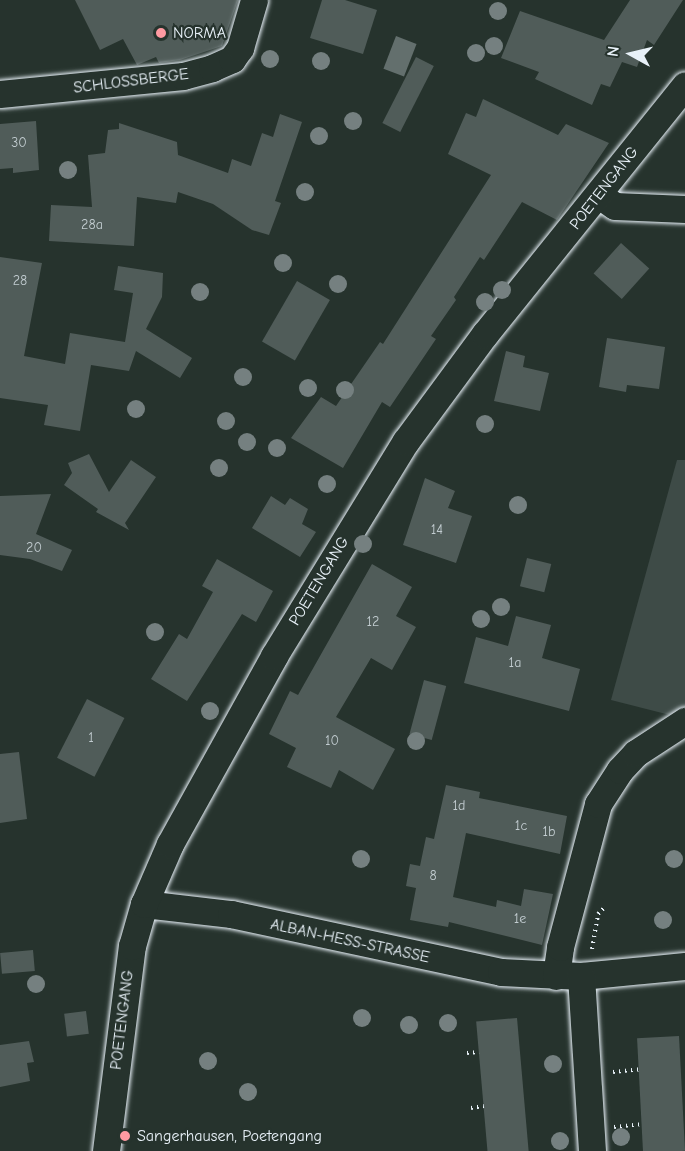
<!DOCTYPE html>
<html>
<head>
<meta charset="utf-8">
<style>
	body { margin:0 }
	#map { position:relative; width:685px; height:1151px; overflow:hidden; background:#26332d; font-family:"Comic Neue",sans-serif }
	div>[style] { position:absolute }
	.green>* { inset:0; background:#3e4b47 }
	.water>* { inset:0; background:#636f6d; transform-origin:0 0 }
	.building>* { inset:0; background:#505c59; transform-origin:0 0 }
	.path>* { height:4px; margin-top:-2px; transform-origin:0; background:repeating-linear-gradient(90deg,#e8f1f8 0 1.5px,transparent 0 6px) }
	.roads { filter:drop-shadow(0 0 2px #e8f1f8) drop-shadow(0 0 2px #e8f1f8) }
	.minor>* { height:27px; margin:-13.5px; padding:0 13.5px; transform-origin:13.5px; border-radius:13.5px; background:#26332d }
	.trees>* { width:18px; height:18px; margin:-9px; border-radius:50%; background:#758080 }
	.dots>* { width:16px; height:16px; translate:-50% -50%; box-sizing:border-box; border:3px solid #26332d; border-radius:50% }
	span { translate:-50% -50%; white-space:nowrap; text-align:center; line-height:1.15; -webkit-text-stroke:4.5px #26332d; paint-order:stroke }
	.number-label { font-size:14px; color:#c2ccd0 }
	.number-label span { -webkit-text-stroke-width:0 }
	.poi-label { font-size:16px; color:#e8f1f8 }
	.left { translate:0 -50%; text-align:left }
	.street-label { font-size:16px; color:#e8f1f8 }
	.north { position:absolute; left:601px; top:24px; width:60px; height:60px; -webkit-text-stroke:4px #26332d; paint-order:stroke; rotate:278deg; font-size:16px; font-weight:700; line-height:24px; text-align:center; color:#e8f1f8 }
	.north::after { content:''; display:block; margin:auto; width:21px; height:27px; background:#e8f1f8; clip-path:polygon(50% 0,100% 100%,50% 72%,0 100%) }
</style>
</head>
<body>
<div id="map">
	<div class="green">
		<div style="clip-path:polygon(677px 460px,685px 460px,685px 707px,670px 715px,611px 700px)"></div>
	</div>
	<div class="water">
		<div style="left:396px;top:36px;width:22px;height:35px;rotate:21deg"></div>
	</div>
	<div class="building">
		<div style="clip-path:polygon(75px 0,238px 0,222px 46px,180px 60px,159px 63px,156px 57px,137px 65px,123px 39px,100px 50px)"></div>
		<div style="clip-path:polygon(322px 0,345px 0,377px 10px,363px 54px,310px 38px)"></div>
		<div style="clip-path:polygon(630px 0,683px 0,654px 45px,647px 40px,637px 67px,622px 62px,610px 87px,601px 84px,592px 105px,535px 79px,539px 72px,501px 58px,520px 11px,604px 40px)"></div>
		<div style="left:416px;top:57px;width:20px;height:74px;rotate:27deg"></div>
		<div style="clip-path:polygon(483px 99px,558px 135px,566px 124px,609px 143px,557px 220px,522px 202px,484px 260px,480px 257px,454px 297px,456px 300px,431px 336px,436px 339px,390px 407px,382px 402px,343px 468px,291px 438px,321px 397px,336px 406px,380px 342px,383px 344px,491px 175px,448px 154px,466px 113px,476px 117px)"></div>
		<div style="clip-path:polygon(280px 114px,302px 122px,275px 201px,281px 203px,269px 235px,252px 230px,213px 204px,178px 192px,176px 203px,137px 197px,134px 246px,49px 241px,51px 205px,92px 207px,88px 155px,105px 153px,108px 130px,119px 129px,119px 123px,177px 142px,178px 155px,228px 173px,232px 159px,251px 166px,262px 133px,273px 137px)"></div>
		<div style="clip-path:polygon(36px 121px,39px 170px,13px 173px,13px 168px,0 169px,0 124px)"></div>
		<div style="left:621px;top:243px;width:38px;height:41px;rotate:42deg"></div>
		<div style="clip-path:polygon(0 257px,42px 263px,24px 356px,65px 364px,70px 333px,125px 342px,133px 293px,114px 290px,118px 266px,163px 273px,162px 297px,146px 329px,192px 358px,180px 378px,136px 351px,129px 371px,91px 365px,80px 431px,44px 425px,48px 405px,0 398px)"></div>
		<div style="left:297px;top:281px;width:38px;height:70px;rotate:30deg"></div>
		<div style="clip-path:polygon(607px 338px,665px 347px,659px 389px,627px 385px,626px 392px,599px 387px)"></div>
		<div style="clip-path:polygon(506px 351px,525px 356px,523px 367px,549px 373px,540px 411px,494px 401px)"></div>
		<div style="clip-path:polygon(89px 454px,109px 492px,131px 460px,156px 477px,125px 523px,129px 530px,96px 512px,98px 509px,64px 485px,72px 473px,68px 463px)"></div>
		<div style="clip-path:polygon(425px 478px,455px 491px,448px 508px,472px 516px,456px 563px,403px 545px)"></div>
		<div style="clip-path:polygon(51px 494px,36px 534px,72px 550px,62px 571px,30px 559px,0 555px,0 496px)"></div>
		<div style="clip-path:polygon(271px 496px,285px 505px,290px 498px,308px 509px,302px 524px,316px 532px,300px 557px,252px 528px)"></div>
		<div style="left:527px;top:558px;width:25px;height:29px;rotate:14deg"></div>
		<div style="clip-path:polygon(217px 559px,273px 591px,256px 622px,242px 614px,187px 701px,151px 679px,179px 634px,187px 639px,213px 592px,202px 586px)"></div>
		<div style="clip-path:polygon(372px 564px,412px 587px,396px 616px,416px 627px,392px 670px,371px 658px,336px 717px,395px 749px,373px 790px,339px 770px,331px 788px,287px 767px,296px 748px,269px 734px,290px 691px,298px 695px)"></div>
		<div style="clip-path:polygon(516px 616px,551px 625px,542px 658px,580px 669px,569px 711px,464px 683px,476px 637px,508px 646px)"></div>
		<div style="left:424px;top:680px;width:23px;height:56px;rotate:15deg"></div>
		<div style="left:87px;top:699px;width:42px;height:66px;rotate:27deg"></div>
		<div style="clip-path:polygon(19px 752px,27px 819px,0 823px,0 754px)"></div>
		<div style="clip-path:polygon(446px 785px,480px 792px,479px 798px,567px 816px,560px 854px,466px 833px,453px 897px,496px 907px,497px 900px,521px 906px,524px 889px,553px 894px,542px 945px,449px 922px,448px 927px,410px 920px,416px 888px,406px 886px,410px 864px,420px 866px,426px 837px,434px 839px)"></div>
		<div style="left:33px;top:950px;width:21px;height:33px;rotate:85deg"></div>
		<div style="left:86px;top:1011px;width:23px;height:22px;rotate:83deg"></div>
		<div style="left:517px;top:1018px;width:134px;height:41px;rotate:85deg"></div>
		<div style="left:679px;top:1036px;width:115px;height:42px;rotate:87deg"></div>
		<div style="clip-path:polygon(29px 1041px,34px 1062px,27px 1063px,30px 1081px,0 1087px,0 1045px)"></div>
	</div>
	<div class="path">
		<div style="left:592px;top:949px;width:36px;rotate:-80deg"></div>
		<div style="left:598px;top:914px;width:8px;rotate:-45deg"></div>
		<div style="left:467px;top:1053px;width:12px;rotate:-5deg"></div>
		<div style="left:613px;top:1072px;width:27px;rotate:-6deg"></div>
		<div style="left:471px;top:1108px;width:13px;rotate:-9deg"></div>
		<div style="left:614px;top:1127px;width:30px;rotate:-6deg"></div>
	</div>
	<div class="roads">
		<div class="minor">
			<div style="left:0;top:94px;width:184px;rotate:-5.6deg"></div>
			<div style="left:183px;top:76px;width:30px;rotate:-15deg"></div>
			<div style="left:212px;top:68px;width:22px;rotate:-24deg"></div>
			<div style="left:232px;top:59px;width:14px;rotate:-54deg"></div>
			<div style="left:240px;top:48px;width:50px;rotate:-73.7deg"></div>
			<div style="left:599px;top:195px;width:19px;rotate:35deg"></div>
			<div style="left:615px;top:206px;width:70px;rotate:2.5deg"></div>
			<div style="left:144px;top:904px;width:88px;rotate:6.6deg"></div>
			<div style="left:231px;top:914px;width:276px;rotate:12.1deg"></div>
			<div style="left:501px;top:972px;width:80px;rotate:2.9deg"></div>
			<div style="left:581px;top:976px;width:104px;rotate:-5.5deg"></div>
			<div style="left:556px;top:976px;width:29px;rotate:-82deg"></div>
			<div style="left:560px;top:947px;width:148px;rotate:-75.1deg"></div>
			<div style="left:598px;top:804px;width:40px;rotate:-57.1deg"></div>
			<div style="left:620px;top:770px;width:23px;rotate:-47deg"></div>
			<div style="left:636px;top:753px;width:59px;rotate:-33.1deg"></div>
			<div style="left:581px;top:976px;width:175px;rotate:86.4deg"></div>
			<div style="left:106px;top:1151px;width:207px;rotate:-82.8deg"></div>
			<div style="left:132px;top:946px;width:44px;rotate:-74.1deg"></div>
			<div style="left:144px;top:904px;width:65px;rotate:-66.6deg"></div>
			<div style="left:170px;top:844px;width:215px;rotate:-61deg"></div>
			<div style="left:274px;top:656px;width:252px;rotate:-58.5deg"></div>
			<div style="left:406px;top:441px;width:133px;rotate:-53.6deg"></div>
			<div style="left:485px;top:334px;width:319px;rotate:-51.2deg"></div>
		</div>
	</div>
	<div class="trees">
		<div style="left:498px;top:11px"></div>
		<div style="left:494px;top:46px"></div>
		<div style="left:476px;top:53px"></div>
		<div style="left:270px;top:59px"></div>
		<div style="left:321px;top:61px"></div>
		<div style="left:353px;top:121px"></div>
		<div style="left:319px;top:136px"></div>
		<div style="left:68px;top:170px"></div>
		<div style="left:305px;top:192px"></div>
		<div style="left:283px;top:263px"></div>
		<div style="left:338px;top:284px"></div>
		<div style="left:502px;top:290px"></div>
		<div style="left:200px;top:292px"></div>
		<div style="left:485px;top:302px"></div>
		<div style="left:243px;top:377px"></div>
		<div style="left:308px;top:388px"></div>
		<div style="left:345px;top:390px"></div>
		<div style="left:136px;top:409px"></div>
		<div style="left:226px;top:421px"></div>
		<div style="left:485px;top:424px"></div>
		<div style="left:247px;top:442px"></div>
		<div style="left:277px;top:448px"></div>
		<div style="left:219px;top:468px"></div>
		<div style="left:327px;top:484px"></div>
		<div style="left:518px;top:505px"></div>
		<div style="left:363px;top:544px"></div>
		<div style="left:501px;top:607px"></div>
		<div style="left:481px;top:619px"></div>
		<div style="left:155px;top:632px"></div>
		<div style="left:210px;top:711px"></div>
		<div style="left:416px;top:741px"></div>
		<div style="left:361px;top:859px"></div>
		<div style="left:674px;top:859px"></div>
		<div style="left:663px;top:920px"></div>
		<div style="left:36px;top:984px"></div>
		<div style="left:362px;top:1018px"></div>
		<div style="left:448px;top:1023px"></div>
		<div style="left:409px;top:1025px"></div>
		<div style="left:208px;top:1061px"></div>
		<div style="left:553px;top:1064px"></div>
		<div style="left:248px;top:1092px"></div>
		<div style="left:621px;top:1137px"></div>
		<div style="left:560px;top:1141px"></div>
	</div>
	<div class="dots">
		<div style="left:161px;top:33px;background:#ff9aa2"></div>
		<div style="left:125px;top:1136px;background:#ff9aa2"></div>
	</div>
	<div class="number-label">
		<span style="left:19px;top:143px">30</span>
		<span style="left:92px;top:225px">28a</span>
		<span style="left:20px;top:281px">28</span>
		<span style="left:437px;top:530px">14</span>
		<span style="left:34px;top:548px">20</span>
		<span style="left:373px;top:622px">12</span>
		<span style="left:515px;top:663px">1a</span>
		<span style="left:91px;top:738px">1</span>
		<span style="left:332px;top:741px">10</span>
		<span style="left:459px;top:806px">1d</span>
		<span style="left:521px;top:826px">1c</span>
		<span style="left:549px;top:832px">1b</span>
		<span style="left:433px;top:876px">8</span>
		<span style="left:520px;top:919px">1e</span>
	</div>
	<div class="poi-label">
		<span class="left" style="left:173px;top:33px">NORMA</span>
		<span class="left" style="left:137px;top:1136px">Sangerhausen, Poetengang</span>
	</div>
	<div class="street-label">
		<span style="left:131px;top:81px;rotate:-7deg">SCHLOSSBERGE</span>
		<span style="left:604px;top:188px;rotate:-52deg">POETENGANG</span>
		<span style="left:319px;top:581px;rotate:-59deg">POETENGANG</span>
		<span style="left:350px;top:941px;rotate:12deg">ALBAN-HESS-STRASSE</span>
		<span style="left:122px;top:1020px;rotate:-83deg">POETENGANG</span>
	</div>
	<div class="north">N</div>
</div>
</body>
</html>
